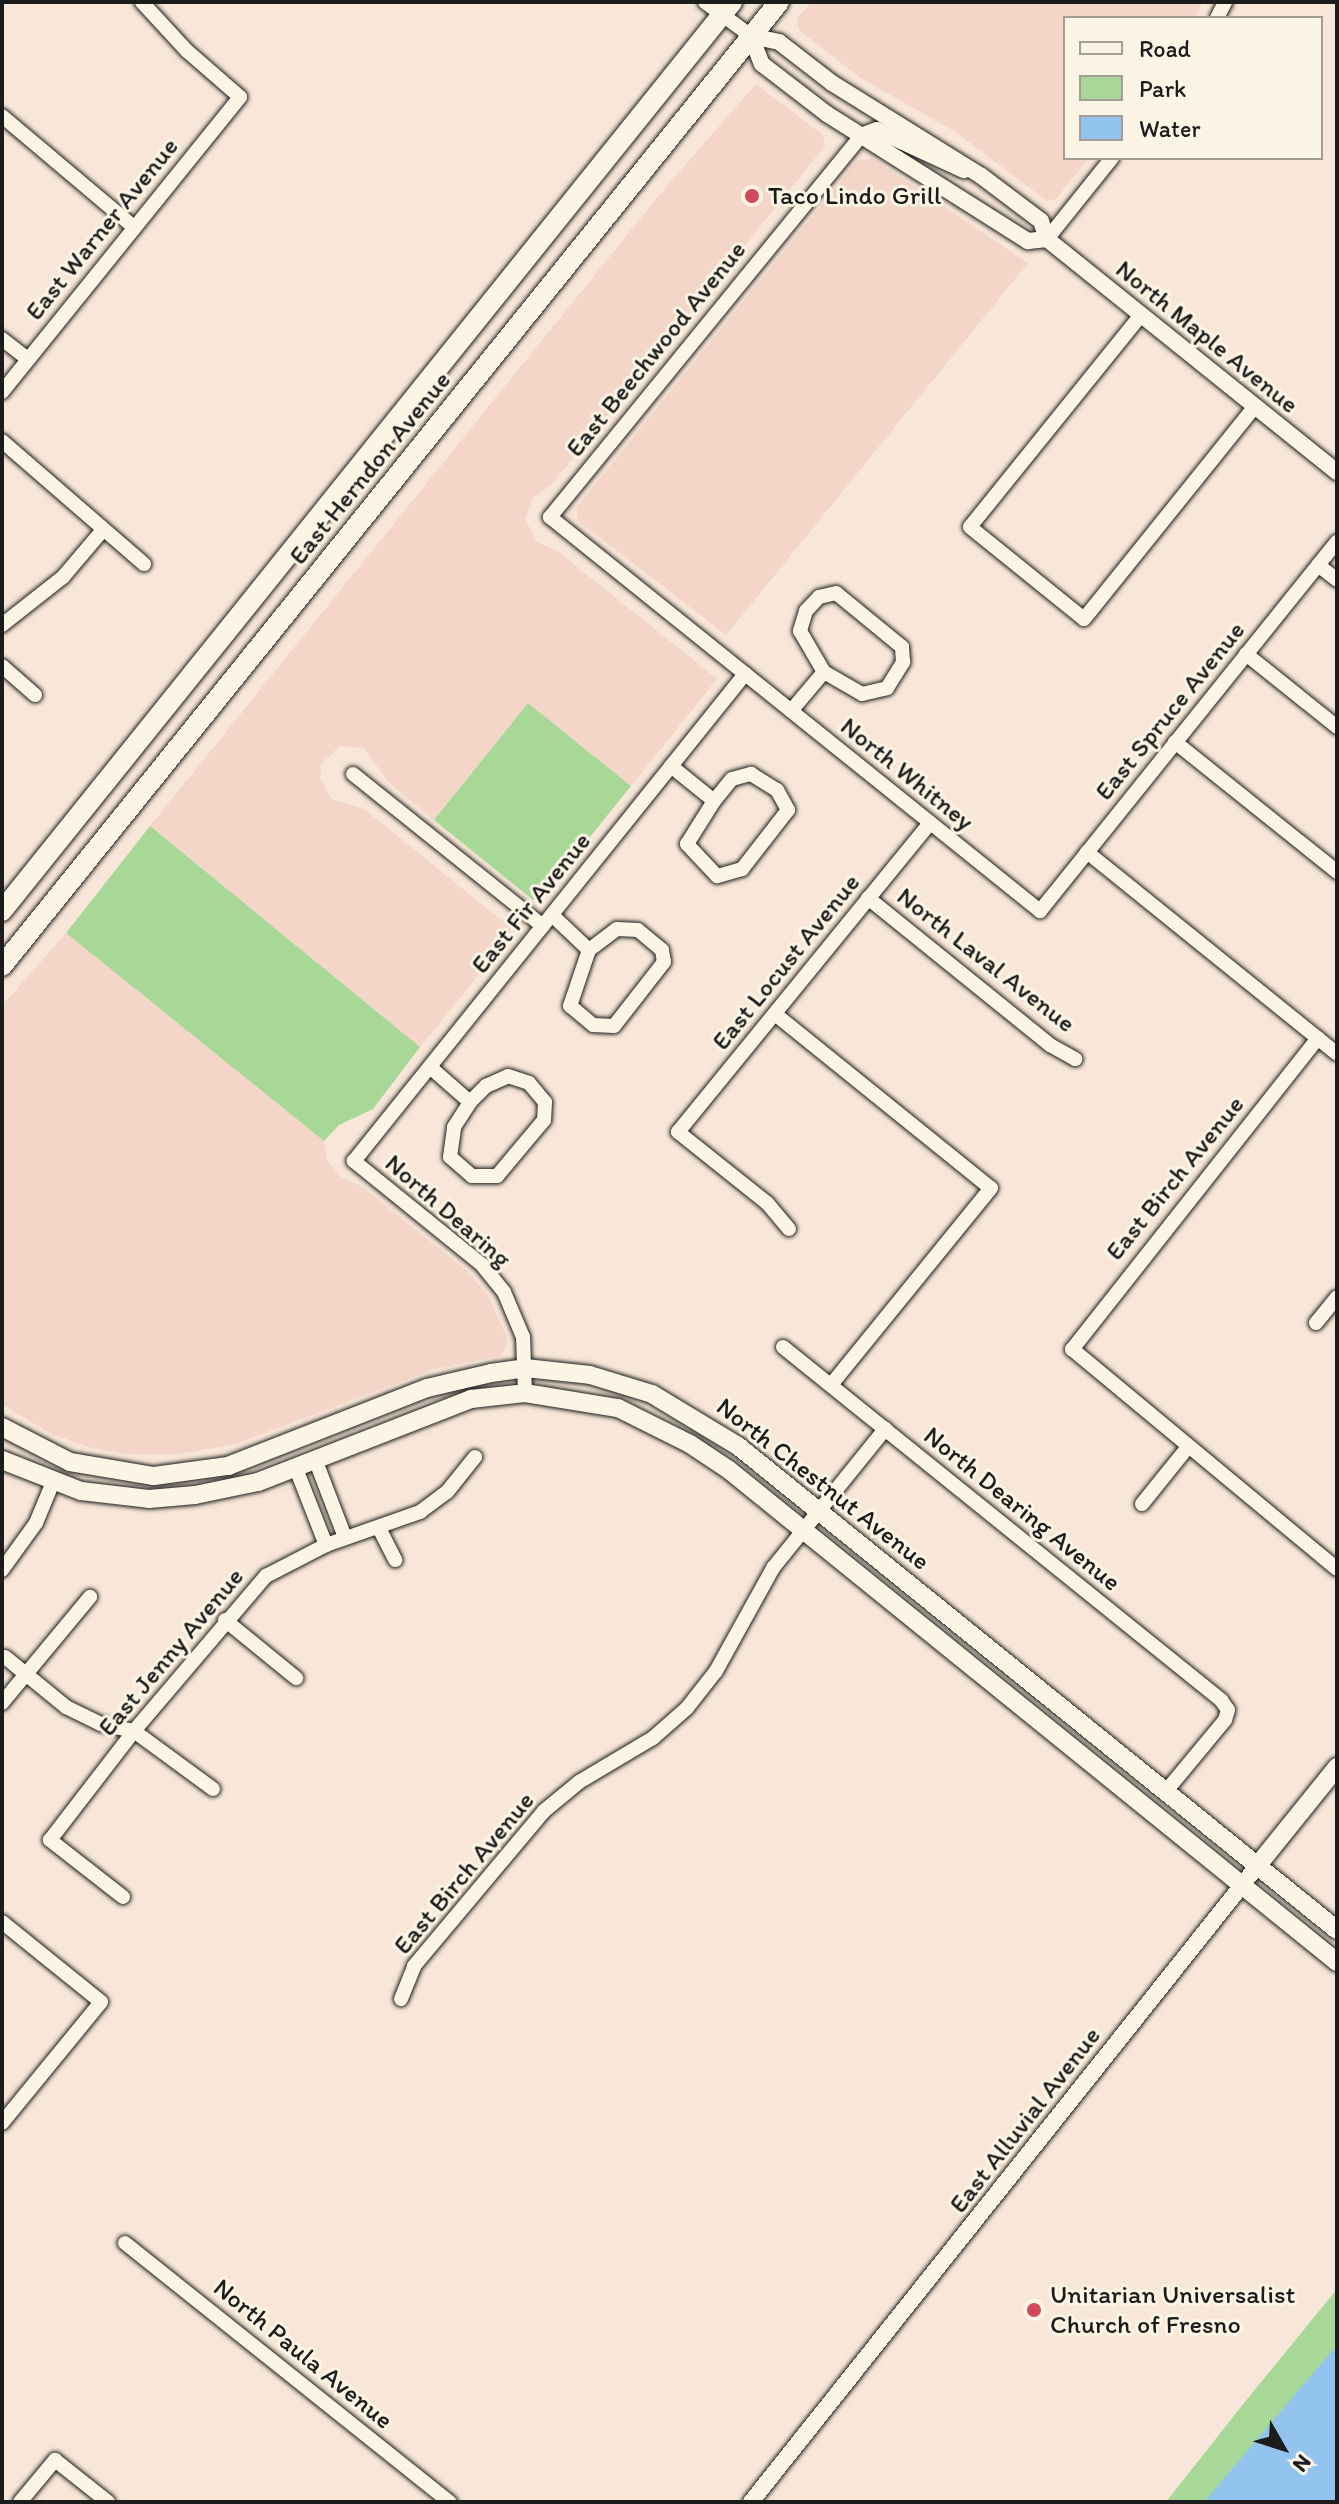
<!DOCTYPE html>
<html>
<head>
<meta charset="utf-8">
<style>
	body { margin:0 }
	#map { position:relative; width:1339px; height:2504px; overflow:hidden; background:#f8e7d8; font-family:Itim,sans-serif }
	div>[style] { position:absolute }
	.built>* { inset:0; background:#f3d6c8 }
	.green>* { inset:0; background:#a8d898 }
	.water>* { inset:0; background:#93c4ef }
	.roads { filter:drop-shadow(0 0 2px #1c1c1c) drop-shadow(0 0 2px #1c1c1c) }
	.minor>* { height:14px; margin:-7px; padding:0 7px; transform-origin:7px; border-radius:7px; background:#fcf5e5 }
	.tertiary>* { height:16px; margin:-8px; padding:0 8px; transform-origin:8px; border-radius:8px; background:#fcf5e5 }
	.secondary>* { height:18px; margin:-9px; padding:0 9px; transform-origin:9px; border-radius:9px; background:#fcf5e5 }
	.primary>* { height:20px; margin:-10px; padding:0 10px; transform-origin:10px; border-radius:10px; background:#fcf5e5 }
	.dots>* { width:22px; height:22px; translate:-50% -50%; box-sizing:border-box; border:4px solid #fcf5e5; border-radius:50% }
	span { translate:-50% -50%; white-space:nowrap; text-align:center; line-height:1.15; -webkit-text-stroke:6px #fcf5e5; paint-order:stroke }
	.poi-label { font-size:26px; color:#1c1c1c }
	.left { translate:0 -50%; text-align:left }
	.street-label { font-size:26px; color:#1c1c1c }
	.frame { position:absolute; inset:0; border:4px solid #1c1c1c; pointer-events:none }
	.legend { position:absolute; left:1063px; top:16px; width:260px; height:144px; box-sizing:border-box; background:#fcf5e5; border:2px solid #a29e95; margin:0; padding:10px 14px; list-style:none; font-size:24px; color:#1c1c1c }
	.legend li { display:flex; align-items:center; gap:16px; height:40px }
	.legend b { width:40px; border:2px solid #a29e95 }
	.north { position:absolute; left:1243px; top:2408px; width:80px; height:80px; -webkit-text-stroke:6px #fcf5e5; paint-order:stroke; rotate:129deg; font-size:22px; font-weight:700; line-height:32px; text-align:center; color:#1c1c1c }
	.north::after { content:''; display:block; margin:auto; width:28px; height:36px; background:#1c1c1c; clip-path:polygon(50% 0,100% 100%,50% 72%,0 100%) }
</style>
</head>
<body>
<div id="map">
	<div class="built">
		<div style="clip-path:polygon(811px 2px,1202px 2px,1196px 18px,1065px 18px,1065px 158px,1089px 158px,1056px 199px,1047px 201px,954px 131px,859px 77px,799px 30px,797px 19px)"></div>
		<div style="clip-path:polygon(756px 84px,823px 135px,825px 146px,552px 484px,533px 498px,525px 519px,537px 542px,557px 551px,717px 679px,631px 786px,528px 703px,434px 820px,388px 782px,364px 748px,340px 746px,322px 763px,320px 779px,332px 799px,364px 809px,510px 927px,511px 935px,420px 1047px,150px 826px,661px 193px)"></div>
		<div style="clip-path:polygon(872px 158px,1028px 263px,726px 635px,578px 521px,576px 508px,857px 161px)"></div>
		<div style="clip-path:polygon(66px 933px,324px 1141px,327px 1160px,340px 1176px,361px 1186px,466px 1270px,487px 1294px,506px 1335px,508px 1344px,500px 1356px,435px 1369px,235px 1444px,181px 1454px,126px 1454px,92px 1448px,51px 1434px,2px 1404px,2px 1006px)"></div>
	</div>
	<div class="green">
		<div style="clip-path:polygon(528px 703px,631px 786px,540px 899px,533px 900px,434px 820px)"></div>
		<div style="clip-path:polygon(150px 826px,420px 1047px,373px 1109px,339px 1125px,324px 1141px,66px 933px)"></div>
		<div style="clip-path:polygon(1337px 2289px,1337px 2502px,1166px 2502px,1244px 2403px)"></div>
	</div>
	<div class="water">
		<div style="clip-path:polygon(1337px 2345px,1337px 2502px,1204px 2502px)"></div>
	</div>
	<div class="roads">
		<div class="minor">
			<div style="left:705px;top:2px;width:57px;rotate:36.5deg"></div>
			<div style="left:1217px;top:18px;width:18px;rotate:-63deg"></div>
			<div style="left:2px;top:116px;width:172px;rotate:40.1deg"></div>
			<div style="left:861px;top:136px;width:492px;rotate:129.2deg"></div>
			<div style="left:550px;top:517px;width:629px;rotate:38.8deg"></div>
			<div style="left:1040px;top:911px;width:474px;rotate:-51.2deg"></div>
			<div style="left:1047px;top:239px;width:104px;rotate:-51.3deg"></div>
			<div style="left:1141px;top:315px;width:272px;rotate:128.9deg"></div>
			<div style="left:970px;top:527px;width:146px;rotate:38.9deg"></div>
			<div style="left:1084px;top:619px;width:273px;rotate:-51.2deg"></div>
			<div style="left:2px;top:339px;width:33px;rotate:38deg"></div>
			<div style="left:2px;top:392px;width:379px;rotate:-51.1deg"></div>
			<div style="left:240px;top:97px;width:70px;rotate:-139deg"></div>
			<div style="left:187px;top:51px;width:67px;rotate:-132.6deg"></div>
			<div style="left:2px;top:441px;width:188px;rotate:40.9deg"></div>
			<div style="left:1318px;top:565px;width:24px;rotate:38deg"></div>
			<div style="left:2px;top:625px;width:78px;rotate:-38.2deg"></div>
			<div style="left:63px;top:577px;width:60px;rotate:-49.7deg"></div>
			<div style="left:1246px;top:654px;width:117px;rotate:38.7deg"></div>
			<div style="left:2px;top:666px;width:44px;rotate:41.3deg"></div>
			<div style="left:791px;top:711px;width:51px;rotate:-49.8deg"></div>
			<div style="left:824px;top:672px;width:44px;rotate:30.1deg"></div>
			<div style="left:862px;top:694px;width:26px;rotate:-13deg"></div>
			<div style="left:887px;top:688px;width:31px;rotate:-58deg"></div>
			<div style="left:903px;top:662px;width:15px;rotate:-94deg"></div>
			<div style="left:902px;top:647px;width:85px;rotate:-140.7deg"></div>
			<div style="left:836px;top:593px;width:17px;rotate:167deg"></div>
			<div style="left:819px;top:597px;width:19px;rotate:133deg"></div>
			<div style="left:806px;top:611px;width:21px;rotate:107deg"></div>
			<div style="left:800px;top:631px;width:48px;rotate:59.7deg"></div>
			<div style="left:1175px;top:742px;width:208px;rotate:38.7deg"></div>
			<div style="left:671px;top:766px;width:55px;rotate:39.1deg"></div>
			<div style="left:714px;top:801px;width:28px;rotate:-51deg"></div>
			<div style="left:732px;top:779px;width:20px;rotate:-15deg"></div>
			<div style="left:751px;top:774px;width:31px;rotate:32deg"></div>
			<div style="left:777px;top:790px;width:23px;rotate:61deg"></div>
			<div style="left:788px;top:810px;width:75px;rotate:127.9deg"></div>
			<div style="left:742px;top:869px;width:26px;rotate:164deg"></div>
			<div style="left:717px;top:876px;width:44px;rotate:-133.2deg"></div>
			<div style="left:687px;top:844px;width:51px;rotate:-57.9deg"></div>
			<div style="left:353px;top:774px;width:243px;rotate:38.7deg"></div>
			<div style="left:1087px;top:852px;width:321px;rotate:38.9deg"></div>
			<div style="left:868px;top:898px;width:234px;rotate:38.9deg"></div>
			<div style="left:1050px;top:1045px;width:29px;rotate:29deg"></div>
			<div style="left:552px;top:915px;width:51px;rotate:43.4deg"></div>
			<div style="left:589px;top:950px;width:35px;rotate:-37deg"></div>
			<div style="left:617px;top:929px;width:21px;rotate:3deg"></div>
			<div style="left:638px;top:930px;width:31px;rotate:40deg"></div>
			<div style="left:662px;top:950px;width:12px;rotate:81deg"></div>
			<div style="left:664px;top:962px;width:81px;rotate:128deg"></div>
			<div style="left:614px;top:1026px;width:21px;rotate:-177deg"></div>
			<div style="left:593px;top:1025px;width:30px;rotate:-140deg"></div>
			<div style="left:570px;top:1006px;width:59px;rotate:-71.3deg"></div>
			<div style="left:775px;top:1014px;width:277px;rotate:38.9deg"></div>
			<div style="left:991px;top:1188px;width:254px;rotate:129.1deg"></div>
			<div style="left:1318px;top:1038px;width:397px;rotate:128.3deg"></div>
			<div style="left:1072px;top:1349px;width:344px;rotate:39.7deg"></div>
			<div style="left:430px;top:1067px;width:53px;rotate:41.2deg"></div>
			<div style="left:470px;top:1102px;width:23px;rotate:-45deg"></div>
			<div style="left:486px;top:1086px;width:24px;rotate:-24deg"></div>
			<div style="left:508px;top:1076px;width:22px;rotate:18deg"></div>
			<div style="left:529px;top:1083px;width:25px;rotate:50deg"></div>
			<div style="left:545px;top:1102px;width:18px;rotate:93deg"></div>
			<div style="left:544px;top:1120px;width:73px;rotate:130deg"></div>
			<div style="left:497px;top:1176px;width:25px;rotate:180deg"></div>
			<div style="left:472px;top:1176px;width:29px;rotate:-139deg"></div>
			<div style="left:450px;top:1157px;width:30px;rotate:-82deg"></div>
			<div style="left:454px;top:1127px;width:30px;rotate:-57deg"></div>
			<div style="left:789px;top:1229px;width:34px;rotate:-130deg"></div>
			<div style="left:767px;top:1203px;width:114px;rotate:-141.4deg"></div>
			<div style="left:678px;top:1132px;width:399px;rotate:-50.8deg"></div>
			<div style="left:1316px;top:1323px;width:33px;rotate:-51deg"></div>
			<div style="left:783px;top:1347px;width:563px;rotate:38.87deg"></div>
			<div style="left:1221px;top:1700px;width:12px;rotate:55deg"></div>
			<div style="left:1228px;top:1710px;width:10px;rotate:107deg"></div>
			<div style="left:1225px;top:1720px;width:92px;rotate:129.7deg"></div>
			<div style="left:525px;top:1393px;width:56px;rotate:-92deg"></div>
			<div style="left:523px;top:1337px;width:49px;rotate:-112.9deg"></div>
			<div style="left:504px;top:1292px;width:36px;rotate:-129deg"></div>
			<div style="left:481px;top:1264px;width:164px;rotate:-141deg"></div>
			<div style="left:354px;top:1161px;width:625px;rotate:-51.24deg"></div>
			<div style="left:315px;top:1459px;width:84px;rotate:69deg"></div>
			<div style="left:295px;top:1466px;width:85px;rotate:68.6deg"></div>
			<div style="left:1142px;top:1504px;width:73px;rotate:-51.1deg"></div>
			<div style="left:379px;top:1528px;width:36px;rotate:63deg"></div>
			<div style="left:2px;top:1570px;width:58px;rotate:-54.1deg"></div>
			<div style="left:36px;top:1523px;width:44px;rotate:-67.5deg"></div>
			<div style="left:225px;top:1620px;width:92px;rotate:39.2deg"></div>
			<div style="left:5px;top:1657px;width:79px;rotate:39.3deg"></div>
			<div style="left:66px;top:1707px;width:39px;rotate:26deg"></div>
			<div style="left:101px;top:1724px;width:34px;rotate:12deg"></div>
			<div style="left:134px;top:1731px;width:98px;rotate:36.3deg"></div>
			<div style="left:2px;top:1703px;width:138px;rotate:-50.3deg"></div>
			<div style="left:123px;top:1897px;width:93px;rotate:-142deg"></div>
			<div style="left:50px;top:1840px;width:138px;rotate:-52.4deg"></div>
			<div style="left:134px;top:1731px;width:204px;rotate:-49.6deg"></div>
			<div style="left:266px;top:1576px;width:68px;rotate:-27.3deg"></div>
			<div style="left:326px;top:1545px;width:100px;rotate:-19.3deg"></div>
			<div style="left:420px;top:1512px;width:34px;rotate:-37deg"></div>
			<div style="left:447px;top:1492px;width:45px;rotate:-51.3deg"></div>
			<div style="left:2px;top:1922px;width:127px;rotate:38.9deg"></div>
			<div style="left:101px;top:2002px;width:156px;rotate:129.3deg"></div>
			<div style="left:401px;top:1999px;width:35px;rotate:-68deg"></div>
			<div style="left:414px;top:1966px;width:202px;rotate:-50deg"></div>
			<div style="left:544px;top:1811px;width:45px;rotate:-39.6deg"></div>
			<div style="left:579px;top:1782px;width:86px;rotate:-30.7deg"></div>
			<div style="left:653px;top:1738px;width:45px;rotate:-41.4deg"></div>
			<div style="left:687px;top:1708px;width:47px;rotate:-51.9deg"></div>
			<div style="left:716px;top:1671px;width:118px;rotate:-61deg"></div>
			<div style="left:773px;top:1568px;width:179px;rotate:-51.1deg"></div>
			<div style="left:125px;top:2243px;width:416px;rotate:38.6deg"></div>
			<div style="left:20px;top:2502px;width:55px;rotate:-50.2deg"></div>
			<div style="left:55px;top:2460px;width:68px;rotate:38.4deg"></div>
		</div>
		<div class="tertiary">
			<div style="left:751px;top:36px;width:29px;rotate:12deg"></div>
			<div style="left:779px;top:42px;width:67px;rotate:37.7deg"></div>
			<div style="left:832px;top:83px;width:174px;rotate:31.9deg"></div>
			<div style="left:980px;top:175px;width:76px;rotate:37deg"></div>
			<div style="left:1041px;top:221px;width:19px;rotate:72deg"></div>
			<div style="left:1047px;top:239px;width:372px;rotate:38.8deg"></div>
			<div style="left:751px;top:36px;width:30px;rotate:69deg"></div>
			<div style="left:762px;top:64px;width:82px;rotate:37.6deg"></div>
			<div style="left:827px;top:114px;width:238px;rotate:32.3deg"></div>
			<div style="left:1028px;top:241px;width:19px;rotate:-6deg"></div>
			<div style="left:861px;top:136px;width:17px;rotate:-21deg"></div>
			<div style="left:877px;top:130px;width:96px;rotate:24.7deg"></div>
			<div style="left:751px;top:2502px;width:814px;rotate:-51.48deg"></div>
		</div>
		<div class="secondary">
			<div style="left:2px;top:1427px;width:76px;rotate:27.2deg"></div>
			<div style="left:70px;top:1462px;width:85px;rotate:9.5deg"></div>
			<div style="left:154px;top:1476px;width:75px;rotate:-7.7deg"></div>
			<div style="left:228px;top:1466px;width:214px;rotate:-21.4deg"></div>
			<div style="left:427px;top:1388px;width:66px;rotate:-13.2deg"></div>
			<div style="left:491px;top:1373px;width:34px;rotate:-8deg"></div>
			<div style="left:525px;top:1368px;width:65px;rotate:6.1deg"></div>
			<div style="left:590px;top:1375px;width:65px;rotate:17deg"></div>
			<div style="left:652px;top:1394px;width:100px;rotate:31.2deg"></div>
			<div style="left:738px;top:1446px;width:770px;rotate:38.94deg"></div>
			<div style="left:2px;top:1460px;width:85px;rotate:21.4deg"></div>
			<div style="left:81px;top:1491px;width:68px;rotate:6.7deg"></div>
			<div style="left:149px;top:1499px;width:46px;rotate:-5deg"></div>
			<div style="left:195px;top:1495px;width:64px;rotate:-11.7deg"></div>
			<div style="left:258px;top:1482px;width:229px;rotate:-21.3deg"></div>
			<div style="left:471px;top:1399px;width:54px;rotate:-6.3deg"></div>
			<div style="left:525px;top:1393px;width:94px;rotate:9.2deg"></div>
			<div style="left:618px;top:1408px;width:80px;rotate:26.6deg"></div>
			<div style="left:690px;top:1444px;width:47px;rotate:33.7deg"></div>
			<div style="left:729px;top:1470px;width:782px;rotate:38.98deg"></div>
			<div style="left:1258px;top:1865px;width:126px;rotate:-51.1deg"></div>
		</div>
		<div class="primary">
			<div style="left:2px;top:911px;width:1166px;rotate:-51.23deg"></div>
			<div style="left:2px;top:966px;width:1238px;rotate:-51.13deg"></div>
		</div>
	</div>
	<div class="dots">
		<div style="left:752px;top:196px;background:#d1495b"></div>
		<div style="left:1034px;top:2310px;background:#d1495b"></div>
	</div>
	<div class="poi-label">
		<span class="left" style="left:768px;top:196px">Taco Lindo Grill</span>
		<span class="left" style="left:1050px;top:2310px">Unitarian Universalist<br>Church of Fresno</span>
	</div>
	<div class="street-label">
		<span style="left:102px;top:229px;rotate:-51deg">East Warner Avenue</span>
		<span style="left:1207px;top:337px;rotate:39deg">North Maple Avenue</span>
		<span style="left:656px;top:349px;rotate:-51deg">East Beechwood Avenue</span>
		<span style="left:370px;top:468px;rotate:-51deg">East Herndon Avenue</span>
		<span style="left:1170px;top:711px;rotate:-51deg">East Spruce Avenue</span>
		<span style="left:907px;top:774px;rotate:39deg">North Whitney</span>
		<span style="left:531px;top:903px;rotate:-51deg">East Fir Avenue</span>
		<span style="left:986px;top:960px;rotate:38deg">North Laval Avenue</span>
		<span style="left:786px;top:962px;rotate:-51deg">East Locust Avenue</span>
		<span style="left:1175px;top:1178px;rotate:-51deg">East Birch Avenue</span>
		<span style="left:448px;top:1211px;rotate:41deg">North Dearing</span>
		<span style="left:823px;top:1484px;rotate:38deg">North Chestnut Avenue</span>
		<span style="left:1022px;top:1509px;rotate:39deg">North Dearing Avenue</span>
		<span style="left:171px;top:1652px;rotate:-50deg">East Jenny Avenue</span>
		<span style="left:464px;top:1873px;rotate:-50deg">East Birch Avenue</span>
		<span style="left:1025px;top:2120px;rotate:-52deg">East Alluvial Avenue</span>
		<span style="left:303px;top:2354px;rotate:39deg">North Paula Avenue</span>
	</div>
	<div class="frame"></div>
	<ul class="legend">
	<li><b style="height:10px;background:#fcf5e5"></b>Road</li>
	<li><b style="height:22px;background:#a8d898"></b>Park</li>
	<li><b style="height:22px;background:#93c4ef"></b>Water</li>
	</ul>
	<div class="north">N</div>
</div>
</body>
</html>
